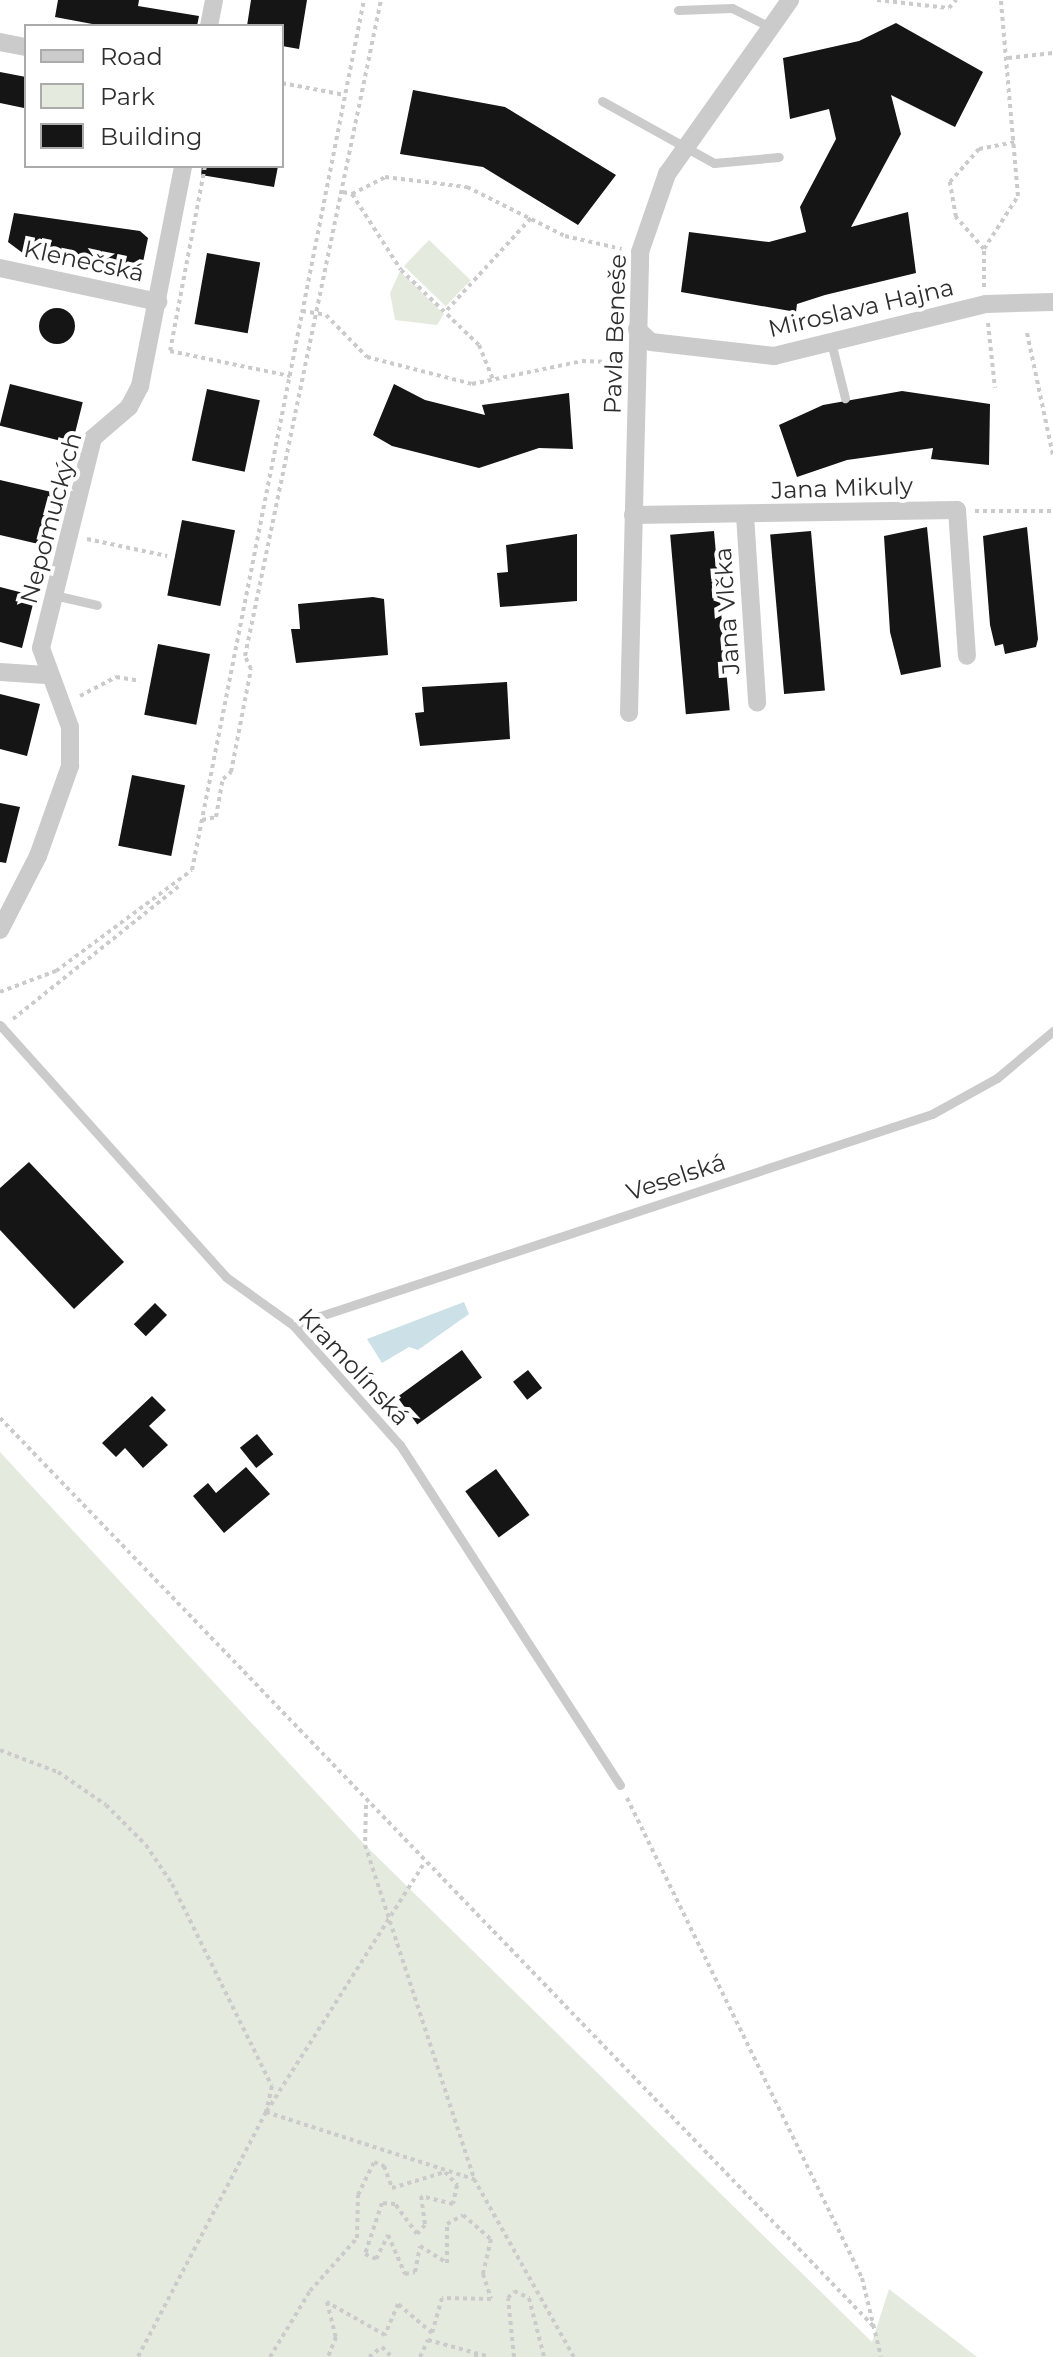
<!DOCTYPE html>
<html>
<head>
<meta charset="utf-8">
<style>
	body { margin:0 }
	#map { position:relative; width:1053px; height:2357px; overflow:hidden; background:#fff; font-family:Montserrat,sans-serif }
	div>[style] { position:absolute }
	.green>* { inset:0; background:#e5eade; transform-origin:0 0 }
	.water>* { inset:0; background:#cce0e7 }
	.building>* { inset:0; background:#151515; transform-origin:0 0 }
	.round { border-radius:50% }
	.path>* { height:4px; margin-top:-2px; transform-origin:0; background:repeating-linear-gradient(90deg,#cbcbcb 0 4px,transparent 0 8px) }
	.service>* { height:9px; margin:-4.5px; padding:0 4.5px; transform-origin:4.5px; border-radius:4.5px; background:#cbcbcb }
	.minor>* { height:18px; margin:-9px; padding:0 9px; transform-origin:9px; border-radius:9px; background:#cbcbcb }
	span { translate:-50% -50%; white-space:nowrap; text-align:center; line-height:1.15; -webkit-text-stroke:8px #fff; paint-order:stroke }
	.street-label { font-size:24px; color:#2e2e2e }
	.legend { position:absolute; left:24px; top:24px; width:260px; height:144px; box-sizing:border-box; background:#fff; border:2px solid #ababab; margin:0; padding:10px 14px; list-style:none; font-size:24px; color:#2e2e2e }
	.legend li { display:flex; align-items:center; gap:16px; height:40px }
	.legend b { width:40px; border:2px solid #ababab }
</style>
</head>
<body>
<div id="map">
	<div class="green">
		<div style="left:429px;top:240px;width:58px;height:36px;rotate:44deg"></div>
		<div style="clip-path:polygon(400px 271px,444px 314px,437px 325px,395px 320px,390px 293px)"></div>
		<div style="clip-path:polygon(0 1452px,365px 1845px,872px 2342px,889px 2289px,977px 2357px,0 2357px)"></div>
	</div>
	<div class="water">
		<div style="clip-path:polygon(464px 1302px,469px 1314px,418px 1350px,409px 1347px,382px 1363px,367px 1339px)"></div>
	</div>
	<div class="building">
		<div style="clip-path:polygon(58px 0,139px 0,138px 6px,199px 16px,197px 26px,103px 26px,55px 17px)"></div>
		<div style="clip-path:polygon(251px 0,307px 0,299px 49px,282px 46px,282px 26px,247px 26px)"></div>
		<div style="clip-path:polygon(896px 23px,983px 72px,955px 127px,891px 95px,901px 134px,851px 227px,908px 212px,916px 273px,825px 295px,797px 304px,796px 312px,681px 292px,689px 232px,769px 242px,806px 232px,800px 207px,836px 139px,829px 109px,790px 119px,783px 58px,859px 41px)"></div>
		<div style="clip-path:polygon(0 72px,26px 77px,24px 108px,0 103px)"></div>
		<div style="clip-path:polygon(413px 90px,505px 107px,616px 175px,578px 225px,483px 167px,400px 154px)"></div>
		<div style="clip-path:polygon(202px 166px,278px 166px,274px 187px,201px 175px)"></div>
		<div style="clip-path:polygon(14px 213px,140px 231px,148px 238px,142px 267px,33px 247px,24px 254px,8px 242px)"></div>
		<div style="left:207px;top:253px;width:54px;height:72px;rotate:10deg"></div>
		<div class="round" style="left:39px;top:308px;width:36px;height:36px"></div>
		<div style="left:10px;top:384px;width:75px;height:43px;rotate:14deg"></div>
		<div style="clip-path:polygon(394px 384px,425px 400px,485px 415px,482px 405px,569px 393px,573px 449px,539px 448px,479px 468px,392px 446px,373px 435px)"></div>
		<div style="left:207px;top:389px;width:54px;height:73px;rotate:12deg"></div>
		<div style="clip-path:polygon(902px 391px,990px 404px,989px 465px,931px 459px,933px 448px,847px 460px,797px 477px,779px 425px,823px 405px)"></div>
		<div style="clip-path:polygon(0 480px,60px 494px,47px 546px,0 535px)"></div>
		<div style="left:182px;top:520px;width:54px;height:77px;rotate:11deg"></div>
		<div style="clip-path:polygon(927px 527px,941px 667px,901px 675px,890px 632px,884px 536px)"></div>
		<div style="clip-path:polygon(1027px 527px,1038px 639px,1036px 647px,1005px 654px,1003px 644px,995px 646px,990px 625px,983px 536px)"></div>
		<div style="left:714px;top:531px;width:180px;height:44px;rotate:85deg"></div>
		<div style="left:811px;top:531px;width:160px;height:41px;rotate:85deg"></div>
		<div style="clip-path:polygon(577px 534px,577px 601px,500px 607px,497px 573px,508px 572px,506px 545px)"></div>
		<div style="clip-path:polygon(0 587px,35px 596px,22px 648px,0 642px)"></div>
		<div style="clip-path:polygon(373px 597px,384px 599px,388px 655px,296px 663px,291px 629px,300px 629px,298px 604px)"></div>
		<div style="left:158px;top:644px;width:53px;height:72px;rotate:11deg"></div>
		<div style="clip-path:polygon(507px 682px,510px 739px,420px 746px,415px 713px,424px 712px,422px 687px)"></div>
		<div style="clip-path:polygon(0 694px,40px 704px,27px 756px,0 749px)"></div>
		<div style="left:132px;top:775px;width:54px;height:72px;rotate:11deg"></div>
		<div style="clip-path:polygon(0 803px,20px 807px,6px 863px,0 862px)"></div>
		<div style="clip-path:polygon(29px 1162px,124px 1262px,74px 1309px,0 1230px,0 1188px)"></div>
		<div style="left:155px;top:1303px;width:17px;height:30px;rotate:45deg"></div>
		<div style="left:462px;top:1350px;width:34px;height:80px;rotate:54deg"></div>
		<div style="left:528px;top:1370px;width:23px;height:19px;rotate:52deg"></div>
		<div style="clip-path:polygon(152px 1396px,166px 1410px,149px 1426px,168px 1445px,143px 1468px,125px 1448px,116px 1457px,102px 1443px)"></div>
		<div style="left:257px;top:1434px;width:26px;height:22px;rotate:51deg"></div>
		<div style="clip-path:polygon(246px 1467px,270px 1494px,224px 1533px,193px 1496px,208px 1483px,216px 1493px)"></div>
		<div style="left:496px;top:1469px;width:57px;height:38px;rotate:54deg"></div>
	</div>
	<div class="path">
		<div style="left:877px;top:0;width:72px;rotate:6.3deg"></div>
		<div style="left:949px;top:8px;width:11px;rotate:-49deg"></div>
		<div style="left:1008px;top:58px;width:45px;rotate:-6.3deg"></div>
		<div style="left:282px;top:83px;width:64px;rotate:10.8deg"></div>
		<div style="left:205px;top:166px;width:188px;rotate:100.7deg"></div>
		<div style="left:170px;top:351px;width:123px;rotate:11.8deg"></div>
		<div style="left:343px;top:192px;width:9px;rotate:13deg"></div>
		<div style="left:352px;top:194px;width:90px;rotate:57.2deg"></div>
		<div style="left:401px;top:270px;width:108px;rotate:43.9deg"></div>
		<div style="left:479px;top:345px;width:37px;rotate:68deg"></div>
		<div style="left:352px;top:194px;width:37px;rotate:-27deg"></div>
		<div style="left:385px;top:177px;width:83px;rotate:7deg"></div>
		<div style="left:467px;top:187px;width:110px;rotate:26.6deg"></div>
		<div style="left:565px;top:236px;width:58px;rotate:12.8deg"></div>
		<div style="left:984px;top:249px;width:43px;rotate:-131.2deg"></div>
		<div style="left:956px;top:217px;width:36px;rotate:-100deg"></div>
		<div style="left:950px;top:182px;width:44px;rotate:-48.7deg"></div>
		<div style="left:979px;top:149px;width:36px;rotate:-11deg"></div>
		<div style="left:984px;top:287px;width:38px;rotate:-90deg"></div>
		<div style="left:984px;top:249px;width:63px;rotate:-57.3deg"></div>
		<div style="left:1018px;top:196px;width:197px;rotate:-95deg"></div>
		<div style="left:447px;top:310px;width:125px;rotate:-47.6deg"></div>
		<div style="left:302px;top:311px;width:24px;rotate:9deg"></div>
		<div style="left:326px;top:315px;width:59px;rotate:45.7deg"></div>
		<div style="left:367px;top:357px;width:108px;rotate:14.4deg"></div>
		<div style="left:472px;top:384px;width:112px;rotate:-11.8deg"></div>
		<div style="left:582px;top:361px;width:38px;rotate:2deg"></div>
		<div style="left:988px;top:323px;width:65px;rotate:83.9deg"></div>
		<div style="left:1027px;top:333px;width:125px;rotate:78deg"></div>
		<div style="left:975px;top:511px;width:78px"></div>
		<div style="left:87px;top:539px;width:82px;rotate:12deg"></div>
		<div style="left:80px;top:696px;width:41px;rotate:-27.8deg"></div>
		<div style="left:116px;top:677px;width:24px;rotate:9deg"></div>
		<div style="left:202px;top:820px;width:14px;rotate:-12deg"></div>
		<div style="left:216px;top:817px;width:39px;rotate:-80deg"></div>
		<div style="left:223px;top:779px;width:11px;rotate:-41deg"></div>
		<div style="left:231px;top:772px;width:105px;rotate:-79deg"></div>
		<div style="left:251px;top:669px;width:14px;rotate:-115deg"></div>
		<div style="left:245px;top:656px;width:670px;rotate:-78.29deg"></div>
		<div style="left:0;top:992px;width:60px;rotate:-20.6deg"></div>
		<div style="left:56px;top:971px;width:169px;rotate:-36.6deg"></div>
		<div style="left:192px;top:870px;width:887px;rotate:-78.82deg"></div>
		<div style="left:13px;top:1019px;width:214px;rotate:-38.7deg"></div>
		<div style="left:0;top:1418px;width:1261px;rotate:46.12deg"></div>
		<div style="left:0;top:1750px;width:62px;rotate:20.8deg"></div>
		<div style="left:58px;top:1772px;width:58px;rotate:34.5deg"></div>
		<div style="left:106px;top:1805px;width:57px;rotate:45deg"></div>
		<div style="left:146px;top:1845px;width:47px;rotate:56.3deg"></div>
		<div style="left:172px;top:1884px;width:225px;rotate:63.7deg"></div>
		<div style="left:272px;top:2086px;width:27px;rotate:103deg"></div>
		<div style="left:266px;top:2112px;width:276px;rotate:117.6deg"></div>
		<div style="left:627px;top:1798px;width:534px;rotate:63.91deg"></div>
		<div style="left:862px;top:2278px;width:81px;rotate:76.5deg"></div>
		<div style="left:366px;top:1805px;width:40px;rotate:91.4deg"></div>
		<div style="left:365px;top:1845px;width:351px;rotate:71.9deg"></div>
		<div style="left:423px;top:1865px;width:293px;rotate:122.4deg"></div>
		<div style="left:266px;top:2112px;width:219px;rotate:17.9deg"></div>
		<div style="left:474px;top:2179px;width:204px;rotate:60.7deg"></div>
		<div style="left:270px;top:2357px;width:77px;rotate:-58.8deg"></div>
		<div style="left:310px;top:2291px;width:71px;rotate:-48.4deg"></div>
		<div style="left:357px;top:2238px;width:43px;rotate:-88.7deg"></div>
		<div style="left:358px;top:2195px;width:37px;rotate:-64deg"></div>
		<div style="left:374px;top:2162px;width:11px;rotate:22deg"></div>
		<div style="left:384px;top:2166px;width:23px;rotate:70deg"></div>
		<div style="left:392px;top:2188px;width:55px;rotate:-16.8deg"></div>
		<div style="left:445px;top:2172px;width:18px;rotate:47deg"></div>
		<div style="left:457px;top:2185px;width:19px;rotate:102deg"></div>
		<div style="left:453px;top:2204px;width:33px;rotate:-166deg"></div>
		<div style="left:421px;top:2196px;width:29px;rotate:82deg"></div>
		<div style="left:425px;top:2225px;width:12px;rotate:132deg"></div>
		<div style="left:417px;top:2234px;width:37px;rotate:-126deg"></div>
		<div style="left:395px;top:2204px;width:13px;rotate:-176deg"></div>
		<div style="left:382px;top:2203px;width:54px;rotate:108.4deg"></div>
		<div style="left:365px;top:2254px;width:12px;rotate:24deg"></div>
		<div style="left:376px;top:2259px;width:27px;rotate:-63deg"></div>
		<div style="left:388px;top:2235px;width:43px;rotate:66.4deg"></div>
		<div style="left:405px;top:2274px;width:10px;rotate:-11deg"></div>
		<div style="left:415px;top:2272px;width:26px;rotate:-79deg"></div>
		<div style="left:420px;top:2246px;width:32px;rotate:32deg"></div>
		<div style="left:447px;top:2263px;width:39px;rotate:-90deg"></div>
		<div style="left:447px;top:2224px;width:18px;rotate:-29deg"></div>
		<div style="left:463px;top:2215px;width:37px;rotate:41deg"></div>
		<div style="left:491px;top:2239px;width:36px;rotate:103deg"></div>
		<div style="left:483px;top:2274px;width:26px;rotate:72deg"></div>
		<div style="left:491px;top:2299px;width:49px;rotate:-178.8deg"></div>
		<div style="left:442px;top:2298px;width:36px;rotate:106deg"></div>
		<div style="left:432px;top:2333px;width:45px;rotate:-139.5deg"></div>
		<div style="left:398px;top:2304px;width:34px;rotate:113deg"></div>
		<div style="left:385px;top:2335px;width:67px;rotate:-150.4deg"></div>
		<div style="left:327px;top:2302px;width:36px;rotate:76deg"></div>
		<div style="left:336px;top:2337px;width:22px;rotate:112deg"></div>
		<div style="left:369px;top:2357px;width:16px;rotate:-38deg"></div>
		<div style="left:382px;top:2347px;width:14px;rotate:45deg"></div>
		<div style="left:420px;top:2357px;width:19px;rotate:-65deg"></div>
		<div style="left:428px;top:2340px;width:64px;rotate:15.3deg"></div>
		<div style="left:474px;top:2357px;width:12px;rotate:-5deg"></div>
		<div style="left:514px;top:2357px;width:59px;rotate:-95.8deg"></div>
		<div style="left:508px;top:2298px;width:9px;rotate:-49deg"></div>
		<div style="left:514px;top:2291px;width:17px;rotate:25deg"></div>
		<div style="left:529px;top:2298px;width:61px;rotate:75.7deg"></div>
	</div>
	<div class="service">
		<div style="left:678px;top:10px;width:54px;rotate:-2.1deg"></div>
		<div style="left:732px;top:8px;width:42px;rotate:26.6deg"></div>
		<div style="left:602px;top:101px;width:128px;rotate:29deg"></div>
		<div style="left:714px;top:163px;width:65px;rotate:-5.3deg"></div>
		<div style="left:831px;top:342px;width:58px;rotate:76deg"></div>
		<div style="left:54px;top:595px;width:44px;rotate:13.1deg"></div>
		<div style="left:0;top:1025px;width:338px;rotate:48.1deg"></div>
		<div style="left:226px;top:1277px;width:82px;rotate:35.6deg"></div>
		<div style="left:293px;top:1325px;width:161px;rotate:48.3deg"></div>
		<div style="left:400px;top:1445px;width:405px;rotate:57.1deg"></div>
		<div style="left:293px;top:1325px;width:673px;rotate:-18.27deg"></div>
		<div style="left:932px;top:1114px;width:74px;rotate:-29deg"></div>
		<div style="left:997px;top:1078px;width:73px;rotate:-40deg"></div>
	</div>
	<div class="minor">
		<div style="left:209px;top:26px;width:26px;rotate:-79deg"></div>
		<div style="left:0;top:42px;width:26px;rotate:11deg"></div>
		<div style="left:0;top:268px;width:162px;rotate:12.1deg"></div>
		<div style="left:637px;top:329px;width:19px;rotate:43deg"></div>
		<div style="left:651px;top:342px;width:124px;rotate:6.5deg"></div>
		<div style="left:774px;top:356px;width:218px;rotate:-13.8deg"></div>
		<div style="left:986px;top:304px;width:67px;rotate:-1.7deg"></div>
		<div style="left:633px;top:515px;width:324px;rotate:-0.9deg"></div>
		<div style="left:957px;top:510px;width:146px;rotate:86.1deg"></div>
		<div style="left:745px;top:515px;width:188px;rotate:86.3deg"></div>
		<div style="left:0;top:672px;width:46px;rotate:3.7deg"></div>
		<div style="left:629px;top:713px;width:461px;rotate:-88.6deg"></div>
		<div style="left:640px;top:252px;width:83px;rotate:-70.9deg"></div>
		<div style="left:667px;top:174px;width:213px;rotate:-54.7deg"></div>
		<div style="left:0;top:930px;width:83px;rotate:-62.8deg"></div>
		<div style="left:38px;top:856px;width:96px;rotate:-70.4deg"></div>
		<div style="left:70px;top:766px;width:39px;rotate:-90deg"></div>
		<div style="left:70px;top:727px;width:84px;rotate:-110.2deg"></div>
		<div style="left:41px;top:648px;width:216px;rotate:-76.1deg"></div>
		<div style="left:93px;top:438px;width:48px;rotate:-40.7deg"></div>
		<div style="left:129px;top:407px;width:24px;rotate:-62deg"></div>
		<div style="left:140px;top:386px;width:224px;rotate:-78.9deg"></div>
	</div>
	<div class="street-label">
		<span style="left:84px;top:261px;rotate:12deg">Klenečská</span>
		<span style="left:861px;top:308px;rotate:-13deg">Miroslava Hajna</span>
		<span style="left:615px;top:334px;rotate:-88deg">Pavla Beneše</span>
		<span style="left:842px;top:488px;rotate:-2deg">Jana Mikuly</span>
		<span style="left:51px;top:518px;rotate:-75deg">Nepomuckých</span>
		<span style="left:727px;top:611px;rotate:-94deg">Jana Vlčka</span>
		<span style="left:676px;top:1177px;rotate:-18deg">Veselská</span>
		<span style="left:354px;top:1367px;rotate:47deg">Kramolínská</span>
	</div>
	<ul class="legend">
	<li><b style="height:10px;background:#cbcbcb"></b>Road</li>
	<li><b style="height:22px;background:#e5eade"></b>Park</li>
	<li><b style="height:22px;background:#151515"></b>Building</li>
	</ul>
</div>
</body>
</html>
